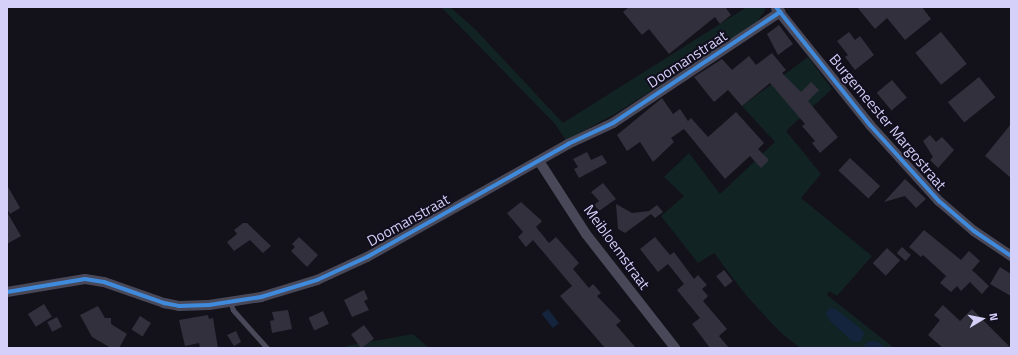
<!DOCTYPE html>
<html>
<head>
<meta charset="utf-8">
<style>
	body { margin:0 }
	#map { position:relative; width:1018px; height:355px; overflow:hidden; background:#13121a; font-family:"Titillium Web",sans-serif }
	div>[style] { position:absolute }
	.green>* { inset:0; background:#122324 }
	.water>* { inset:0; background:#14243d; transform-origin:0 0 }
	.building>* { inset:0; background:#31303c; transform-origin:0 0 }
	.service>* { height:5px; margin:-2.5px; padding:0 2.5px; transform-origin:2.5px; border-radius:2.5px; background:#494859 }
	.minor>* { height:10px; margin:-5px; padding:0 5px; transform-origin:5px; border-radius:5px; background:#494859 }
	.cycleway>* { height:4px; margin:-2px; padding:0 2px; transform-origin:2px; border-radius:2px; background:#408adc }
	span { translate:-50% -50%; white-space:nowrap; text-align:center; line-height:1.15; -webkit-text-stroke:4px #110e1d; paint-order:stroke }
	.street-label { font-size:15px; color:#d5d0f9 }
	.frame { position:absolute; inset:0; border:8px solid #d5d0f9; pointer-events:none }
	.north { position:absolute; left:962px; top:299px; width:40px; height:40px; -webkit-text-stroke:3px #110e1d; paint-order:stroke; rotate:80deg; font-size:11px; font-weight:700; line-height:16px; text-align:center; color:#d5d0f9 }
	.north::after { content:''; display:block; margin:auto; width:14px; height:18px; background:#d5d0f9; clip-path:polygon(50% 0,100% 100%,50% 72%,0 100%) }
</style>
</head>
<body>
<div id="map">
	<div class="green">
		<div style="clip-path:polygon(441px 7px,450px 7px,475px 29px,563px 123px,747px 7px,765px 7px,765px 10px,755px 25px,613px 115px,566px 140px,555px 124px)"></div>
		<div style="clip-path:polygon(808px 57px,832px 89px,786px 131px,821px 174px,801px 198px,872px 256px,837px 296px,829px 291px,827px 295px,894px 348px,800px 348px,779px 331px,745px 294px,714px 253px,698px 263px,661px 216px,684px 196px,664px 177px,689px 153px,720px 194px,775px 142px,742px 106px)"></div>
		<div style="clip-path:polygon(413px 334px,429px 348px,347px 348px,346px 346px)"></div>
	</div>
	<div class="water">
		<div style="clip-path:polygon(829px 308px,836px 309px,861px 329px,864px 333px,862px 339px,859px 342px,852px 341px,830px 321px,826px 314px)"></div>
		<div style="left:548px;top:309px;width:18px;height:8px;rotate:52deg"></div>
		<div style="clip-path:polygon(873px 341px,878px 342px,886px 348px,863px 348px,867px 342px)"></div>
	</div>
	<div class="building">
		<div style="clip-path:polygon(629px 7px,725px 7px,731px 15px,720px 24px,715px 17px,669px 54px,649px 29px,642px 35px,623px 12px)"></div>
		<div style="clip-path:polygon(857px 7px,922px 7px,931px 19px,905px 40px,887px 18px,875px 29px)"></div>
		<div style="clip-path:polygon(779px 25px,793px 44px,778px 55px,767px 34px)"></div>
		<div style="clip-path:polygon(849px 32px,855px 40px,860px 36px,874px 55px,855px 70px,845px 57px,848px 55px,837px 41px)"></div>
		<div style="left:941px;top:32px;width:41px;height:33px;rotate:51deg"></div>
		<div style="clip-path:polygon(772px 53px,786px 70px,782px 73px,801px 92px,811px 82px,819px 90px,808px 101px,838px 137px,820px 153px,812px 143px,815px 141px,802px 126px,805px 124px,770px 83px,742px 106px,728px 90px,714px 102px,694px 77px,722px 59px,732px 70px,749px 56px,756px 65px)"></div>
		<div style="left:979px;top:77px;width:26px;height:40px;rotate:51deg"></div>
		<div style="left:892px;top:80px;width:23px;height:20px;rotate:50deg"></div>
		<div style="clip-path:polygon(662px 98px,673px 114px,680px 109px,688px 121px,691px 118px,708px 137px,736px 112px,764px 143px,758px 149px,769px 160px,761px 168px,750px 156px,725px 179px,684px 129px,671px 138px,674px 142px,653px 162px,640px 142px,627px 151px,617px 135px)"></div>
		<div style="clip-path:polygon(1011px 124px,1011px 178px,985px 156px)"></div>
		<div style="clip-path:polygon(930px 135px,936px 142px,942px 137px,954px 150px,938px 168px,930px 160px,933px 157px,923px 141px)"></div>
		<div style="clip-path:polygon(587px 152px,591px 160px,602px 155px,607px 163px,579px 178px,574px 169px,578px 167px,573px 159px)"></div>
		<div style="left:850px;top:158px;width:41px;height:17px;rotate:43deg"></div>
		<div style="clip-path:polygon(905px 179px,926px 199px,916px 208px,905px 196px,884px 202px)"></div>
		<div style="clip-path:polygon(603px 183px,616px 199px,599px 211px,594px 205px,599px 201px,591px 192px)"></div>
		<div style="clip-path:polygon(7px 185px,20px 208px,10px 214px,7px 209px)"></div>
		<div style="clip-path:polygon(521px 202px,542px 221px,536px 227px,549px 243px,556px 237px,579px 263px,573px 269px,589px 288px,593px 284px,601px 293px,597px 296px,621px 321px,616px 325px,636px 348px,605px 348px,560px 296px,572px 286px,533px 240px,526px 247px,518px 237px,523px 232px,507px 213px)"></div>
		<div style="clip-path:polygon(616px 204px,632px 213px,649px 211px,657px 205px,663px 212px,655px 218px,651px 214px,625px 233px,618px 229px)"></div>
		<div style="clip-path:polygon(7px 212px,21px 236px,7px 244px)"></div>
		<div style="clip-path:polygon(243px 223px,247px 223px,271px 246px,263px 253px,250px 240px,234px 251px,227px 242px,237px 234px,234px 230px)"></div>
		<div style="clip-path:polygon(924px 230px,961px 260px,969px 251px,980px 261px,972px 270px,989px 286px,982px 294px,970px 282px,961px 291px,957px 286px,951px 292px,940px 283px,946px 276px,923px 255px,921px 257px,909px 247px)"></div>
		<div style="clip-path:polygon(299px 237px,318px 255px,307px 267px,291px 251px,295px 247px,292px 244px)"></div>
		<div style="clip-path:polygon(655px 237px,670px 255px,674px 252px,694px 279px,698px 275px,707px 285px,702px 289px,708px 296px,703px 301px,727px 329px,719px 336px,729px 348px,710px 348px,692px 324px,700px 318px,677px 290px,684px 284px,668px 264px,658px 272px,640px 249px)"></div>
		<div style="left:902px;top:247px;width:12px;height:8px;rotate:42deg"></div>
		<div style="left:887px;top:248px;width:18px;height:21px;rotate:43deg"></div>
		<div style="clip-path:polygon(1000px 267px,1011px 274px,1011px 296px,990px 284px)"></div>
		<div style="left:724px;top:270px;width:14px;height:10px;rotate:51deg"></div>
		<div style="clip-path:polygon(364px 290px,368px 299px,364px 301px,369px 310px,352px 317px,344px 300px)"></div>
		<div style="left:44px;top:304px;width:15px;height:19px;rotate:58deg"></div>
		<div style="clip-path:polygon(943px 305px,960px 321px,972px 309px,1011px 348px,943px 348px,928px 335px,940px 320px,934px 315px)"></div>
		<div style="clip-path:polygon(98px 306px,105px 318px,111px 318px,111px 324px,127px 334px,119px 348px,111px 348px,92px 337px,80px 315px)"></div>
		<div style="clip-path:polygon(288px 310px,292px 329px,272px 333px,270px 321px,274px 320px,272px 312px)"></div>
		<div style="left:323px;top:311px;width:14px;height:16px;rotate:65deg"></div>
		<div style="clip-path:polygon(208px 315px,209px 319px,213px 318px,218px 348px,200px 348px,199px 343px,185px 346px,179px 320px)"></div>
		<div style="left:140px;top:316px;width:13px;height:16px;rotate:32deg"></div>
		<div style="left:57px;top:317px;width:11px;height:11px;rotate:63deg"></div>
		<div style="left:364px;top:325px;width:17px;height:16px;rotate:54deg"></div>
		<div style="clip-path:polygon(236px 331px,241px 342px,234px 346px,227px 335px)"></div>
	</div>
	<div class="service">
		<div style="left:230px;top:301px;width:9px;rotate:72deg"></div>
		<div style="left:233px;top:310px;width:51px;rotate:48.2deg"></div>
	</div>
	<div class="minor">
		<div style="left:776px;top:8px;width:150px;rotate:51.2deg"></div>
		<div style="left:870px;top:125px;width:103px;rotate:47.8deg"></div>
		<div style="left:939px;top:201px;width:46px;rotate:40.6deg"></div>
		<div style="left:974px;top:231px;width:45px;rotate:34deg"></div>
		<div style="left:539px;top:161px;width:87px;rotate:57.2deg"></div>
		<div style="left:586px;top:234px;width:145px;rotate:52deg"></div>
		<div style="left:7px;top:292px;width:79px;rotate:-9.5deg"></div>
		<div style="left:85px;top:279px;width:19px;rotate:9deg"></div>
		<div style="left:104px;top:282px;width:64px;rotate:19.3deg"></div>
		<div style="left:164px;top:303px;width:15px;rotate:11deg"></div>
		<div style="left:179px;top:306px;width:30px;rotate:-2deg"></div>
		<div style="left:209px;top:305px;width:53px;rotate:-8.7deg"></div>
		<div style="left:261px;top:297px;width:59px;rotate:-16.9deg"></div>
		<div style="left:317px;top:280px;width:55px;rotate:-24.7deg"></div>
		<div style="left:367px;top:257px;width:231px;rotate:-29.3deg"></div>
		<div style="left:568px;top:144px;width:50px;rotate:-25deg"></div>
		<div style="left:613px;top:123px;width:201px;rotate:-33.6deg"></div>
	</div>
	<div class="cycleway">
		<div style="left:776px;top:7px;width:151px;rotate:51.5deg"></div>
		<div style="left:870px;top:125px;width:103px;rotate:47.8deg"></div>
		<div style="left:939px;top:201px;width:46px;rotate:40.6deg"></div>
		<div style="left:974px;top:231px;width:45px;rotate:34deg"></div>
		<div style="left:7px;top:292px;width:79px;rotate:-9.5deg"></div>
		<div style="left:85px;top:279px;width:19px;rotate:9deg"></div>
		<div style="left:104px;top:282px;width:64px;rotate:19.3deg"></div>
		<div style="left:164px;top:303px;width:15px;rotate:11deg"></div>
		<div style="left:179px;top:306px;width:30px;rotate:-2deg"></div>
		<div style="left:209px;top:305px;width:53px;rotate:-8.7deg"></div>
		<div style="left:261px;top:297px;width:59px;rotate:-16.9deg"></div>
		<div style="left:317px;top:280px;width:55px;rotate:-24.7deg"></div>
		<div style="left:367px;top:257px;width:231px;rotate:-29.3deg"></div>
		<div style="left:568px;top:144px;width:50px;rotate:-25deg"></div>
		<div style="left:613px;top:123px;width:201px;rotate:-33.6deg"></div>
	</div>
	<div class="street-label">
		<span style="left:687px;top:59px;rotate:-33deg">Doomanstraat</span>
		<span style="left:888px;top:122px;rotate:50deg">Burgemeester Margostraat</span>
		<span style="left:408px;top:220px;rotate:-29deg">Doomanstraat</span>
		<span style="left:617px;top:247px;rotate:54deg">Meibloemstraat</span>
	</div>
	<div class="frame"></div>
	<div class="north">N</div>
</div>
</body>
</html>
